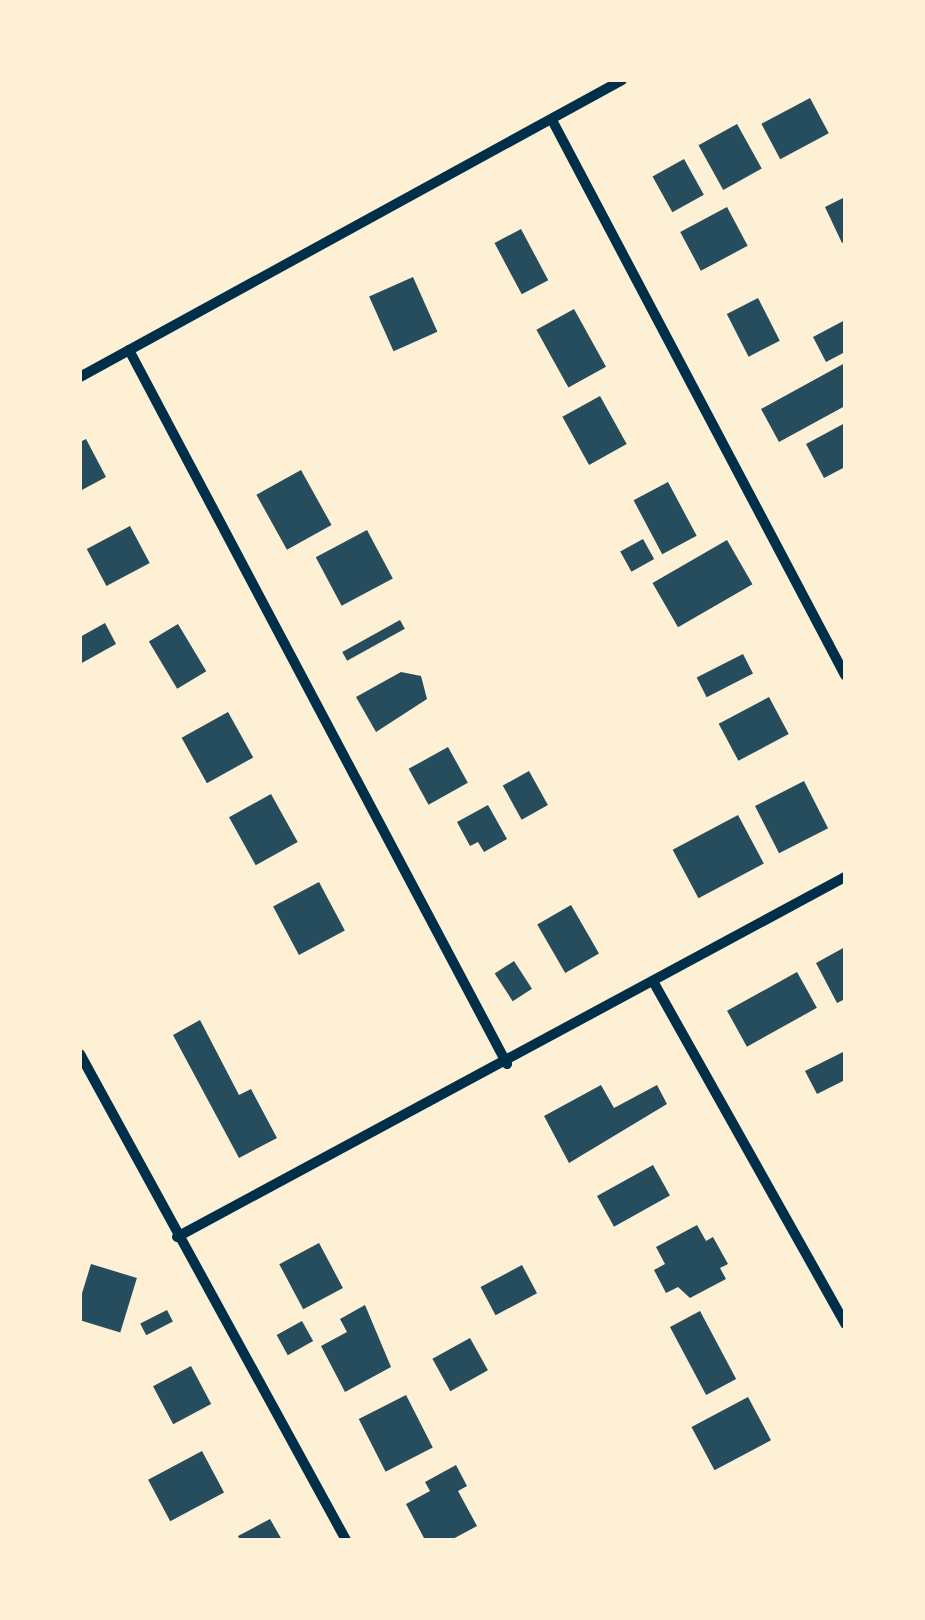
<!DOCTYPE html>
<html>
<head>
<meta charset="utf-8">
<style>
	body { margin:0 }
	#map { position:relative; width:925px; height:1620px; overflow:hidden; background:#fdf0d5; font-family:"Alegreya Sans",sans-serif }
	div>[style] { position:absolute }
	.building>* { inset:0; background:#264d5e; transform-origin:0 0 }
	.minor>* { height:10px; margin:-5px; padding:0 5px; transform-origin:5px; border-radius:5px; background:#003049 }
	span { translate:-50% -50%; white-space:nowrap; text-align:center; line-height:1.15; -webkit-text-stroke:9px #fdf0d5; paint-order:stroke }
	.frame { position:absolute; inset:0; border:82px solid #fdf0d5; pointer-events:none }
</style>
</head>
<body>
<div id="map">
	<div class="building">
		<div style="left:810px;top:98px;width:40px;height:55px;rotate:62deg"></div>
		<div style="left:737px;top:124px;width:51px;height:44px;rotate:61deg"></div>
		<div style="left:684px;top:159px;width:41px;height:36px;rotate:61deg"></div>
		<div style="clip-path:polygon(845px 197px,845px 241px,842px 243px,825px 207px)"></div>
		<div style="left:727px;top:207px;width:44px;height:53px;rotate:62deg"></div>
		<div style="left:521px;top:229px;width:58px;height:30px;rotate:62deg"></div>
		<div style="left:413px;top:277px;width:60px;height:48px;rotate:66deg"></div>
		<div style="left:758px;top:298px;width:48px;height:35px;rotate:63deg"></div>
		<div style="left:574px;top:309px;width:66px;height:43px;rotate:61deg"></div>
		<div style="clip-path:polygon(845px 320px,845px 352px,826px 362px,813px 337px)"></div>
		<div style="clip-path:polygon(845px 363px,845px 406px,779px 442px,761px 409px)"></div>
		<div style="left:600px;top:396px;width:55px;height:43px;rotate:61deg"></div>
		<div style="clip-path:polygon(845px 423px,845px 467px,824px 478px,806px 444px)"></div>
		<div style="clip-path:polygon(86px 439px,106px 477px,80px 491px,80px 442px)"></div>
		<div style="left:301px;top:470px;width:63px;height:51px;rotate:61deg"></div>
		<div style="left:668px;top:482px;width:61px;height:39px;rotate:62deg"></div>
		<div style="left:130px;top:526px;width:42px;height:49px;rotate:62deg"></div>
		<div style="left:367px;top:530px;width:55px;height:58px;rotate:62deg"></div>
		<div style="left:643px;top:539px;width:23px;height:26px;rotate:61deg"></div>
		<div style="left:727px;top:540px;width:51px;height:86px;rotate:60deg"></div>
		<div style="left:400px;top:620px;width:10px;height:66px;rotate:61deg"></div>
		<div style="clip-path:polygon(105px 623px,116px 644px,80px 664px,80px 637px)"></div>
		<div style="left:178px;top:624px;width:55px;height:34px;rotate:59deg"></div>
		<div style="left:743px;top:654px;width:22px;height:52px;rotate:63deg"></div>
		<div style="clip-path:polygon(401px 672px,421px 676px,427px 699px,376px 732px,356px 697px)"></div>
		<div style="left:769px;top:697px;width:42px;height:57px;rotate:62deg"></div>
		<div style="left:228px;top:712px;width:52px;height:53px;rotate:61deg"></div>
		<div style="left:448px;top:747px;width:41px;height:45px;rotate:61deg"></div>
		<div style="left:529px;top:771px;width:39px;height:30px;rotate:61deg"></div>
		<div style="left:804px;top:781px;width:53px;height:55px;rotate:63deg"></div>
		<div style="left:271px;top:794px;width:55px;height:48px;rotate:61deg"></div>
		<div style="clip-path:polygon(488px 805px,507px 839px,484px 852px,478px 842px,470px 846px,457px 822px)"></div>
		<div style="left:738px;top:815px;width:55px;height:74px;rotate:62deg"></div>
		<div style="left:319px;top:882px;width:55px;height:52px;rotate:62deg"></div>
		<div style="left:571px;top:905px;width:56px;height:39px;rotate:60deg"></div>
		<div style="clip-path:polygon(845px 947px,845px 999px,837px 1003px,816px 963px)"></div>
		<div style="left:514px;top:961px;width:33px;height:23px;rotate:57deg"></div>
		<div style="left:797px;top:972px;width:41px;height:80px;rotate:61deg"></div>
		<div style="clip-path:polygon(200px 1020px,239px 1095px,251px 1089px,277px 1138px,239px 1158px,173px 1035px)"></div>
		<div style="clip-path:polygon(845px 1051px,845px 1080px,817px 1094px,805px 1071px)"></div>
		<div style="clip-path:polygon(601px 1085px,614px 1108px,657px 1085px,667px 1104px,569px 1163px,544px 1116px)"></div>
		<div style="left:653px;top:1165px;width:35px;height:64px;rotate:61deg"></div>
		<div style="clip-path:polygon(697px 1225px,706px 1241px,713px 1237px,728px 1264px,720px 1268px,726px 1279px,690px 1298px,678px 1287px,666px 1293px,654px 1270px,665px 1264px,656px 1247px)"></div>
		<div style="left:319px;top:1243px;width:51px;height:45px;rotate:62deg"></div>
		<div style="left:91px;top:1264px;width:48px;height:57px;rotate:17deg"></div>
		<div style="left:522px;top:1265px;width:32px;height:47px;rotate:62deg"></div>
		<div style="clip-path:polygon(365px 1305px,391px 1367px,345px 1392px,321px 1346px,347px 1332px,340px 1319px)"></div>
		<div style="left:167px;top:1310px;width:13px;height:30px;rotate:63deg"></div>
		<div style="left:700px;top:1311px;width:77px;height:34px;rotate:62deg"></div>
		<div style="left:302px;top:1321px;width:23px;height:29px;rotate:61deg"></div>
		<div style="left:470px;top:1338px;width:37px;height:43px;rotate:61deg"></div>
		<div style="left:191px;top:1366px;width:43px;height:43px;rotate:62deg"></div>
		<div style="left:406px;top:1395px;width:59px;height:53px;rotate:63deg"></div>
		<div style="left:748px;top:1397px;width:49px;height:64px;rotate:62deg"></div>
		<div style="left:202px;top:1451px;width:47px;height:61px;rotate:62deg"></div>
		<div style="clip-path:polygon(456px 1465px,467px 1486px,458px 1491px,477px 1526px,451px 1540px,425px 1540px,406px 1504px,430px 1491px,425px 1482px)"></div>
		<div style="clip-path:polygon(270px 1519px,282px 1540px,240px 1540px,238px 1536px)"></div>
	</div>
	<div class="minor">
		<div style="left:552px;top:120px;width:628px;rotate:62.17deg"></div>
		<div style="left:129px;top:350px;width:808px;rotate:62.1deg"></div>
		<div style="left:80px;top:377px;width:618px;rotate:-28.72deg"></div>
		<div style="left:654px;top:983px;width:391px;rotate:60.7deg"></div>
		<div style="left:80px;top:1054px;width:554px;rotate:61.31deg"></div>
		<div style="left:177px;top:1237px;width:759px;rotate:-28.32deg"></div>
	</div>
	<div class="frame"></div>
</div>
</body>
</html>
